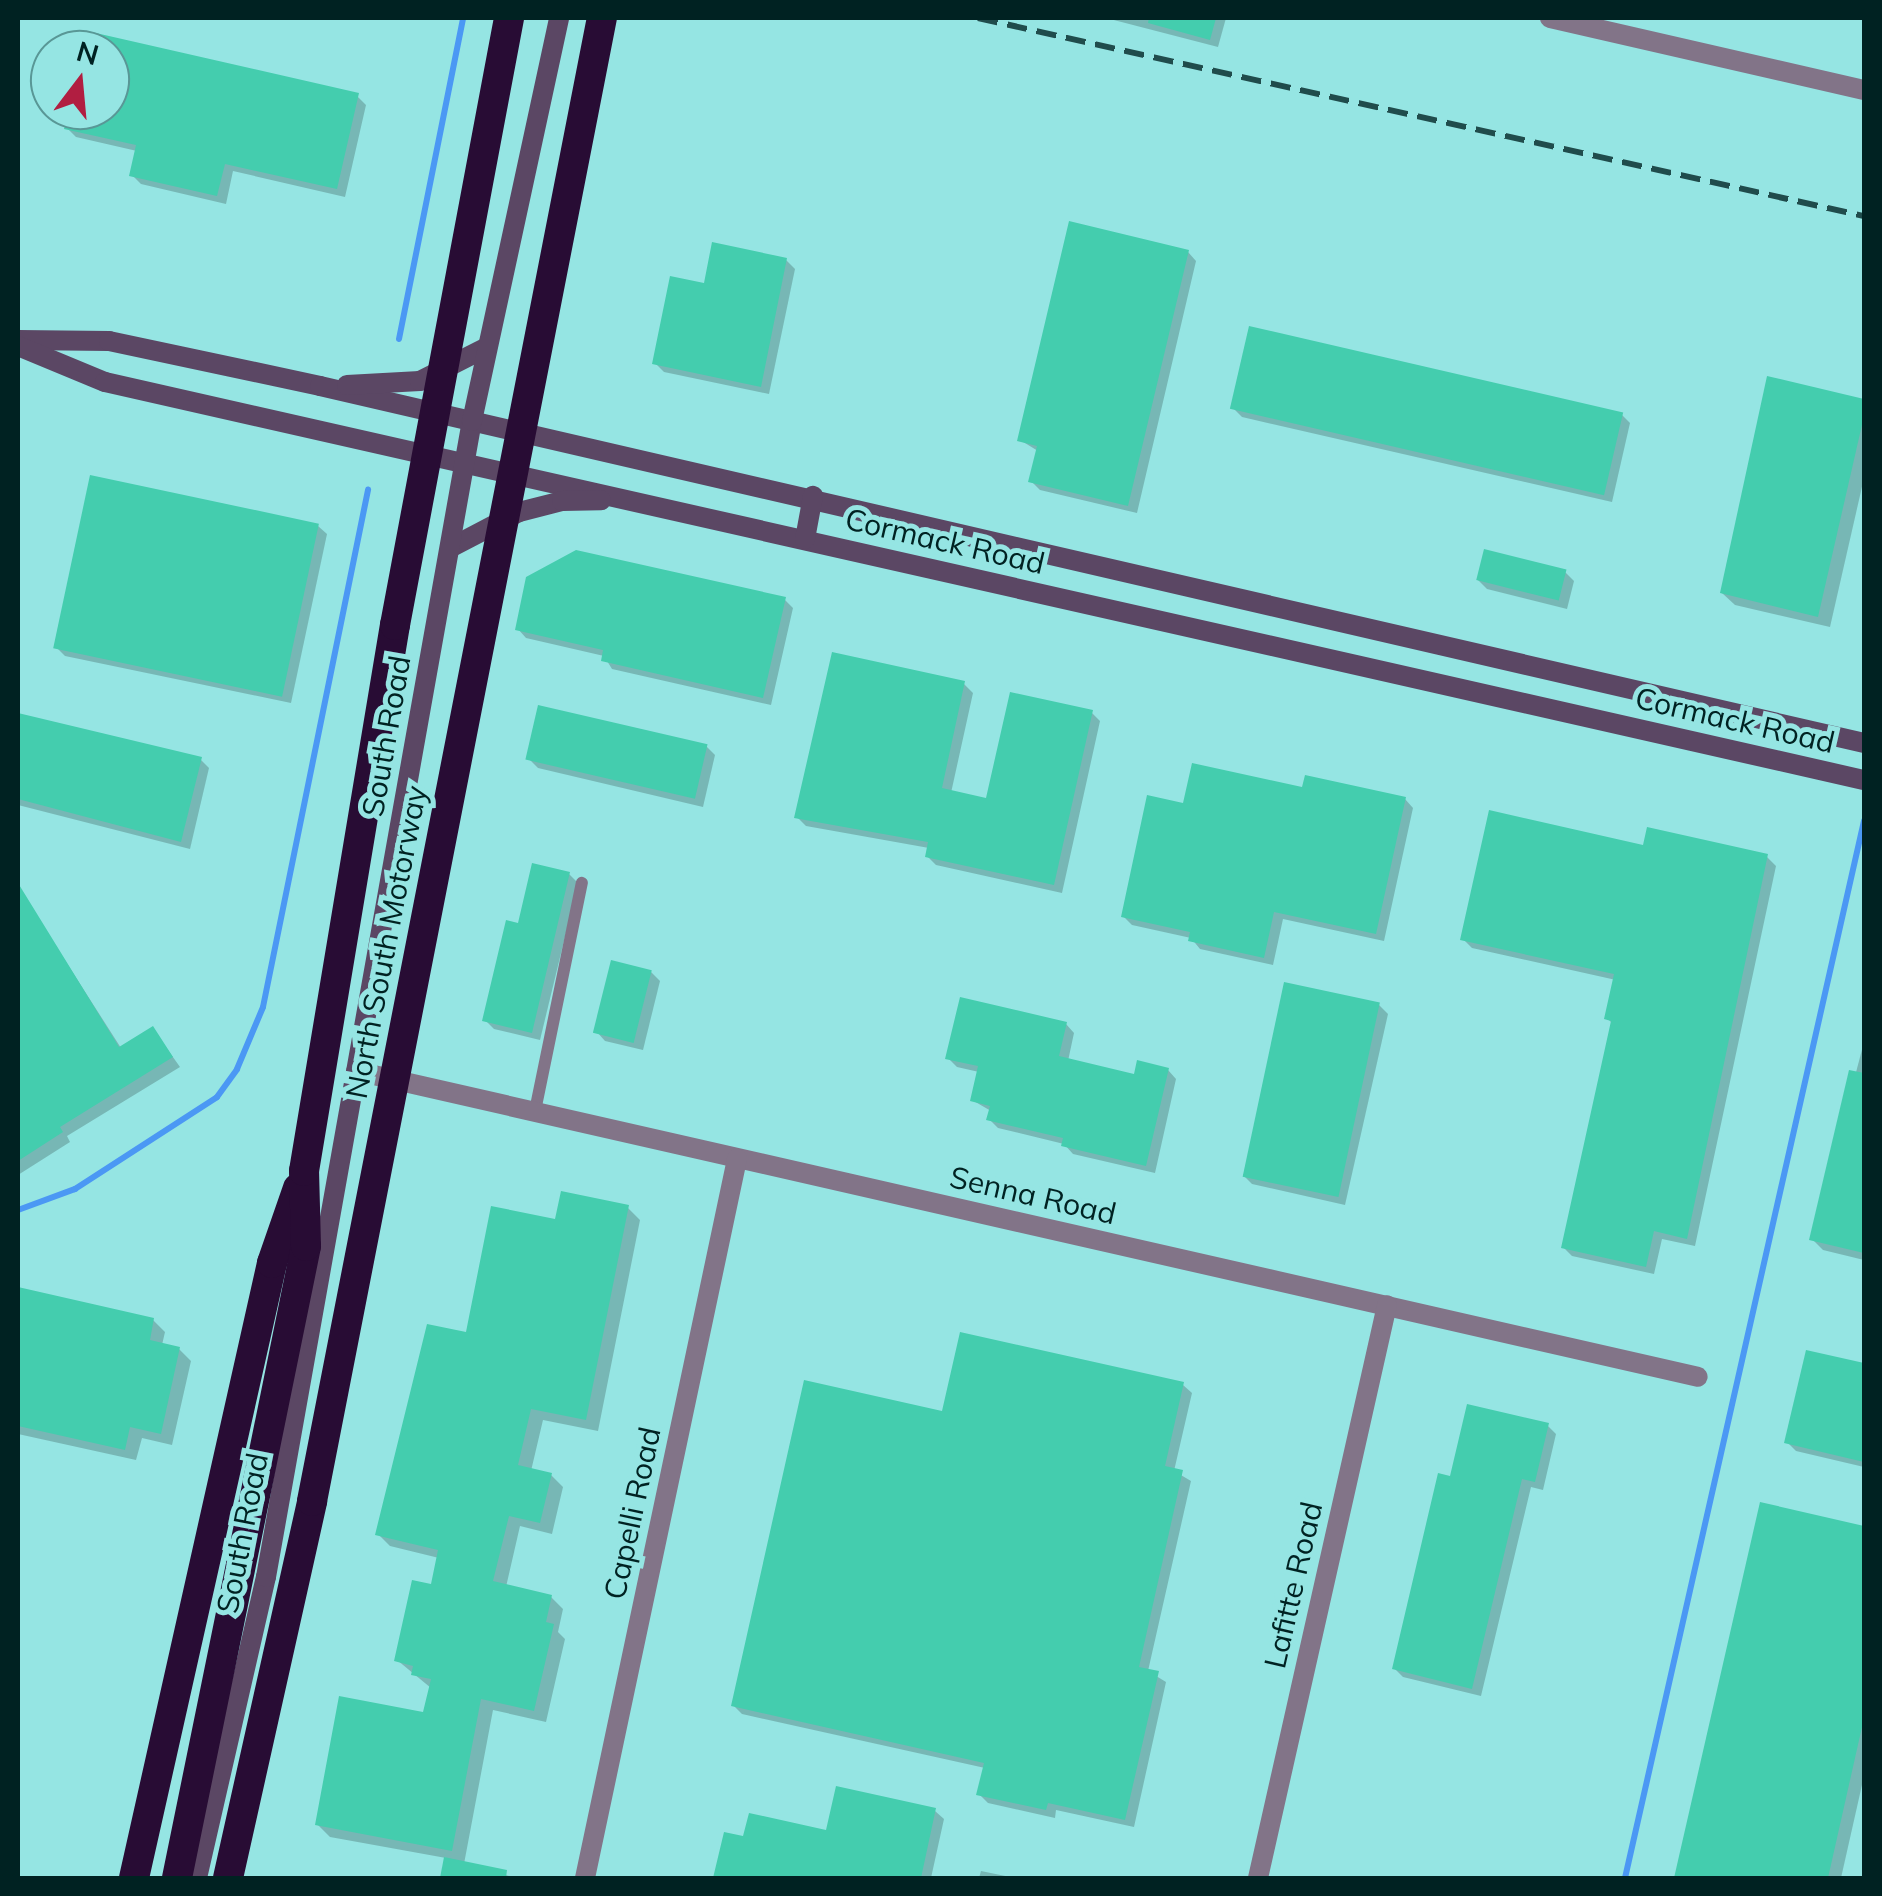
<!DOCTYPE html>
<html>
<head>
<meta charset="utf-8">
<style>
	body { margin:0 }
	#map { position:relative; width:1882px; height:1896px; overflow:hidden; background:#95e5e3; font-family:Mulish,sans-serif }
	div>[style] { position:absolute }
	.shadow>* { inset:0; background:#0003 }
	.stream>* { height:6px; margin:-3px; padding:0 3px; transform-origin:3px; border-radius:3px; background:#4b98f4 }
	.building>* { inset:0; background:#44cdae; transform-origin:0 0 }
	.lane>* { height:12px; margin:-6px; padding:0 6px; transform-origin:6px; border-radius:6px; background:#827488 }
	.street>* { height:20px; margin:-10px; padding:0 10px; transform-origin:10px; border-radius:10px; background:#827488 }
	.secondary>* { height:20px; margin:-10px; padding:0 10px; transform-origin:10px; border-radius:10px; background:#5b4764 }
	.highway>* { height:30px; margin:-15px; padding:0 15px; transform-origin:15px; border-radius:15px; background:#280c34 }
	.rail>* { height:6px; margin-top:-3px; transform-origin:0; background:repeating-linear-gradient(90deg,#204c4c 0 20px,transparent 0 30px) }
	.highway-bridge>* { height:30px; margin:-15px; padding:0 15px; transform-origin:15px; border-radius:15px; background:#280c34 }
	span { translate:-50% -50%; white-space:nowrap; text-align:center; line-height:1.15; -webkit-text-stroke:10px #95e5e3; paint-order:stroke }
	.street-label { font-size:30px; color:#022 }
	.frame { position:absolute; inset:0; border:20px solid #022; pointer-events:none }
	.north { position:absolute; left:30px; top:30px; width:100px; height:100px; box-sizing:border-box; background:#95e5e3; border:2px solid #599796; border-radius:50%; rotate:16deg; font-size:28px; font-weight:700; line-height:40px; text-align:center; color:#022 }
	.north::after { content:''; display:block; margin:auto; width:35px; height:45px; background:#b11e41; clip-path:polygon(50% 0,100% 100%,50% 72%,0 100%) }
</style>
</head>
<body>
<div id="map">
	<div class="shadow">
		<div style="clip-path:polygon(1106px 18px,1226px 18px,1218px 47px)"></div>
		<div style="clip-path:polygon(89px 34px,357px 96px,366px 105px,345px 197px,233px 171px,226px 204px,141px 184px,132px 175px,137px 151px,76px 137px,67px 128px,71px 110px,110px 110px,110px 50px,85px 50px)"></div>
		<div style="clip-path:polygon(1188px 252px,1196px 261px,1137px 513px,1040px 490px,1031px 481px,1038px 451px,1020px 440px)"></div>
		<div style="clip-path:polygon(786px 260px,795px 269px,769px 394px,664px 372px,655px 363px,706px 286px)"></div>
		<div style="clip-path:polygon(1769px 379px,1864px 402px,1864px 478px,1830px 627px,1735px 605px,1722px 593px)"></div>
		<div style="clip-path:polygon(1233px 408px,1621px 414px,1630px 423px,1612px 502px,1242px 417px)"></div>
		<div style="clip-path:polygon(318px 526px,327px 534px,291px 703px,65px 656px,56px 647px)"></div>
		<div style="clip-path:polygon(1565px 572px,1574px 581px,1567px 609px,1487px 589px,1478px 580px)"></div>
		<div style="clip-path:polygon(784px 599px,793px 608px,771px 705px,612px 669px,604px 656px,526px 638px,518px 629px)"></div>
		<div style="clip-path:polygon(964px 684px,973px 693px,951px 793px,988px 801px,1091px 712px,1100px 721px,1062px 893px,936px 865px,927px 856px,929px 848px,806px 826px,797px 817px)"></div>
		<div style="clip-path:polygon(18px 715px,200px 759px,209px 768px,190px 849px,18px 805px)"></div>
		<div style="clip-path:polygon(706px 746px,715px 755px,703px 807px,538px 768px,529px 759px)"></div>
		<div style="clip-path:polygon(1304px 790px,1405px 799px,1413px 808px,1384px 941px,1283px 919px,1273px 965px,1200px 949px,1191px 938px,1132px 925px,1123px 916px,1185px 806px)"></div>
		<div style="clip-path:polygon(1645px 848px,1767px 857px,1776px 866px,1695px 1246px,1662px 1239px,1654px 1274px,1572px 1256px,1563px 1247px,1613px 1024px,1607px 1018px,1616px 980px,1472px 948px,1463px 939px)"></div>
		<div style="clip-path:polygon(569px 874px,578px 883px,540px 1040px,494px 1029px,485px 1020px,520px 926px)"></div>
		<div style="clip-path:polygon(27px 901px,121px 1048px,153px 1029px,180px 1067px,67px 1136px,70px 1142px,18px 1175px,18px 907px)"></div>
		<div style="clip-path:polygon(651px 972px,660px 981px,643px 1050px,605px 1041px,597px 1032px)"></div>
		<div style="clip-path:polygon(1379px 1005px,1388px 1014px,1345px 1205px,1252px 1184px,1243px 1175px)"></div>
		<div style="clip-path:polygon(1066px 1024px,1074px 1033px,1068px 1061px,1136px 1077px,1168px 1070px,1176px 1079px,1155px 1173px,1073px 1154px,1064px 1144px,998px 1128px,989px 1119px,991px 1111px,972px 1100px,979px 1072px,957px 1067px,948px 1058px)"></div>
		<div style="clip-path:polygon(1864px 1042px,1864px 1260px,1823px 1250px,1812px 1239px)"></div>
		<div style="clip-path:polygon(628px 1208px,640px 1220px,598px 1431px,543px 1420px,531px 1471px,551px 1475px,563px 1487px,552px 1534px,520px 1526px,506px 1587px,551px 1597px,563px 1609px,558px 1632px,565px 1639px,546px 1722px,493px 1710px,464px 1864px,517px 1878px,442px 1878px,446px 1858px,330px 1837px,318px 1825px,425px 1715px,431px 1688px,397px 1660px,433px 1587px,439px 1558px,390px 1546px,378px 1534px,467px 1335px,557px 1222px)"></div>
		<div style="clip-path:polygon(18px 1290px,153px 1320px,165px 1332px,162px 1345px,179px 1349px,191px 1361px,172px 1445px,142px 1438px,136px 1460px,18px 1434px)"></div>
		<div style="clip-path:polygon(1808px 1353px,1864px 1366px,1864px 1467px,1796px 1451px,1787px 1442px)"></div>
		<div style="clip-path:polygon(1183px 1385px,1192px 1393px,1174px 1471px,1191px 1481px,1148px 1671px,1166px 1682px,1134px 1827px,1056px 1810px,1055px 1818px,988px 1803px,979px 1794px,985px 1768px,742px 1714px,733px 1705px,944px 1414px)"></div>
		<div style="clip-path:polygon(1547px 1425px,1556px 1434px,1543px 1490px,1531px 1487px,1481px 1696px,1403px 1677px,1394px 1668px,1452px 1479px)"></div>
		<div style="clip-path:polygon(1762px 1505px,1864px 1529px,1864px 1776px,1841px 1878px,1677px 1878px)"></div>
		<div style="clip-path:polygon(935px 1811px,944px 1819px,931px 1878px,716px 1878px,725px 1835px,745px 1839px,828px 1833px)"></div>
		<div style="clip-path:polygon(981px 1871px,1015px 1878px,979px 1878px)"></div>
	</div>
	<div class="stream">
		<div style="left:399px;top:339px;width:327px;rotate:-78.7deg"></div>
		<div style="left:18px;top:1210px;width:61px;rotate:-20.2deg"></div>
		<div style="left:75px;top:1189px;width:169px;rotate:-32.9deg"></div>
		<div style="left:217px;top:1097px;width:34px;rotate:-54deg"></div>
		<div style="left:237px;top:1069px;width:67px;rotate:-67.2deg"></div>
		<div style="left:263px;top:1007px;width:528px;rotate:-78.52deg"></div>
		<div style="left:1625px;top:1878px;width:1084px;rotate:-77.26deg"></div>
	</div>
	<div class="building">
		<div style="clip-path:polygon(1149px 18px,1216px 18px,1210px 40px,1148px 23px)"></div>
		<div style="clip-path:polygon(87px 31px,359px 93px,337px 189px,225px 164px,217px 196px,129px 176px,136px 145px,64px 129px,69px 110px,110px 110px,110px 50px,82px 50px)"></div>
		<div style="clip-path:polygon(1069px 221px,1189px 250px,1128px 506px,1028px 482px,1037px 446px,1017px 441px)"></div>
		<div style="clip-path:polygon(712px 242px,787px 258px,761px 387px,652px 364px,670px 276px,704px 283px)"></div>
		<div style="left:1249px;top:326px;width:384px;height:85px;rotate:13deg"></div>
		<div style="clip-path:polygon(1767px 376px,1864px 399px,1864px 416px,1818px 617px,1720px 593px)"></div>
		<div style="left:90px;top:475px;width:234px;height:177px;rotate:12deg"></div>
		<div style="left:1484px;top:549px;width:85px;height:32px;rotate:14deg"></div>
		<div style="clip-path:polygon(576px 550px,786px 597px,763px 698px,601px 661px,603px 650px,515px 630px,526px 577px)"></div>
		<div style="clip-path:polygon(832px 652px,965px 681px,942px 788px,986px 798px,1010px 692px,1093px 710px,1054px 885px,925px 857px,928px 842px,794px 818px)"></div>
		<div style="left:538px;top:705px;width:174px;height:56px;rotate:13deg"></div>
		<div style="clip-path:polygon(18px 713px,202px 757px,181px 842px,18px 799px)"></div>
		<div style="clip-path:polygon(1192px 763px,1302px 787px,1305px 775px,1406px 797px,1376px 934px,1274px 912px,1264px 958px,1188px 941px,1190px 932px,1121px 917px,1147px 795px,1183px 803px)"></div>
		<div style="clip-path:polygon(1489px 810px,1643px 845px,1647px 827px,1768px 854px,1687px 1239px,1654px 1231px,1646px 1267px,1561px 1248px,1611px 1021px,1604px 1019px,1614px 974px,1460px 940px)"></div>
		<div style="clip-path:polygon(532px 863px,570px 872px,532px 1033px,482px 1021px,506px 920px,518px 923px)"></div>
		<div style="clip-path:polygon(18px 883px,119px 1047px,153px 1026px,173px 1057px,60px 1127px,63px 1132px,18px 1161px)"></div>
		<div style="left:611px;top:960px;width:42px;height:75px;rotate:14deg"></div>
		<div style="left:1284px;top:982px;width:98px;height:199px;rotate:12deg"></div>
		<div style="clip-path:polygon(960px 997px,1067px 1022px,1059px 1056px,1134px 1074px,1137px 1060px,1169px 1068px,1146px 1166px,1061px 1146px,1063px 1138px,986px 1120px,990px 1106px,970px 1101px,978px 1066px,945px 1059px)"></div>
		<div style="clip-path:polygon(1849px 1070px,1864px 1073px,1864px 1253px,1809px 1240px)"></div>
		<div style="clip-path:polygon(561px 1191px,629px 1205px,586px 1420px,531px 1409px,518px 1465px,552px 1473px,540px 1523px,509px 1516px,493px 1581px,552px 1595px,546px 1622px,554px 1624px,534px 1711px,481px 1699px,452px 1851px,315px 1825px,339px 1696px,423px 1712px,431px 1679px,411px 1675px,413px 1666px,394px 1661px,412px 1580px,431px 1584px,438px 1550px,375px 1535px,427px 1324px,466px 1332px,491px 1206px,555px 1219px)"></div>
		<div style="clip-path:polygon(18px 1287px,154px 1318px,150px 1340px,180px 1347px,161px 1434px,130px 1427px,125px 1450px,18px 1426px)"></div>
		<div style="clip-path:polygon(960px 1332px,1184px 1382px,1165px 1466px,1183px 1470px,1139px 1667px,1159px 1671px,1125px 1820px,1048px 1803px,1046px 1810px,976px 1795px,984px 1763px,731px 1706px,804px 1380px,942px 1411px)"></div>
		<div style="clip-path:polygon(1806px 1350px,1864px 1363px,1864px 1462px,1784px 1443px)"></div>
		<div style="clip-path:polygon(1467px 1404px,1549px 1423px,1535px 1482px,1522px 1479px,1472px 1689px,1392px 1669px,1438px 1473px,1450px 1476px)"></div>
		<div style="clip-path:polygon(1760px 1502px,1864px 1526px,1864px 1718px,1828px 1878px,1674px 1878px)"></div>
		<div style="clip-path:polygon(836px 1786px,936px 1808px,921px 1878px,713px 1878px,724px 1832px,743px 1836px,749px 1813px,826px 1830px)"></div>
		<div style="clip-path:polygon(444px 1857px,507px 1870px,506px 1878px,440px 1878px)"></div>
	</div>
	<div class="lane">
		<div style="left:535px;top:1111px;width:233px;rotate:-78.4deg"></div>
	</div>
	<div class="street">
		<div style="left:1550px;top:18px;width:322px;rotate:12.9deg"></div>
		<div style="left:356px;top:1071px;width:1376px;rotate:12.84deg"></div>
		<div style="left:585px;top:1878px;width:735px;rotate:-78.06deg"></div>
		<div style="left:1258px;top:1878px;width:587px;rotate:-77.31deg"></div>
	</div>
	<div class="secondary">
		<div style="left:18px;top:340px;width:91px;rotate:0.6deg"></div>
		<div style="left:109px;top:341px;width:216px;rotate:12deg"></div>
		<div style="left:320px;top:386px;width:1585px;rotate:13.02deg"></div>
		<div style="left:18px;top:346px;width:94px;rotate:22.5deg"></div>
		<div style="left:105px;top:382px;width:1803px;rotate:12.75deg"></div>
		<div style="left:347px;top:385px;width:73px;rotate:-3.1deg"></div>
		<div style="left:420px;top:381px;width:75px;rotate:-26.9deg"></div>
		<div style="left:805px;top:539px;width:44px;rotate:-79.5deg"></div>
		<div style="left:450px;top:548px;width:78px;rotate:-27.6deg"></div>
		<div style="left:519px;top:512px;width:44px;rotate:-14.3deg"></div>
		<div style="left:562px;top:501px;width:39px;rotate:-1deg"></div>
		<div style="left:197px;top:1878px;width:309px;rotate:-77.1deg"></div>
		<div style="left:266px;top:1577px;width:1174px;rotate:-79.9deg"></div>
		<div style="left:472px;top:421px;width:412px;rotate:-77.8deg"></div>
	</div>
	<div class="highway">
		<div style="left:134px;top:1878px;width:630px;rotate:-77.35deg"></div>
		<div style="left:272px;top:1263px;width:79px;rotate:-70.9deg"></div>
		<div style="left:177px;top:1878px;width:645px;rotate:-78.46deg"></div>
		<div style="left:306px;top:1246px;width:75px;rotate:-91.5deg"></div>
		<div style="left:304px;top:1171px;width:554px;rotate:-80.54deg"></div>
	</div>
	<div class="rail">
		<div style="left:978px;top:18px;width:908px;rotate:12.6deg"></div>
	</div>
	<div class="highway-bridge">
		<div style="left:395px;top:625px;width:618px;rotate:-79.36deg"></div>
		<div style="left:228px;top:1878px;width:386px;rotate:-77.4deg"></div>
		<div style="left:312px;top:1501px;width:1511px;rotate:-78.94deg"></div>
	</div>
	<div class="street-label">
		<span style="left:945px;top:541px;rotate:13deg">Cormack Road</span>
		<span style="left:1735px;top:720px;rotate:13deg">Cormack Road</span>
		<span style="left:386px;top:736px;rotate:-80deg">South Road</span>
		<span style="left:386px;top:942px;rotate:-79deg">North South Motorway</span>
		<span style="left:1033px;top:1195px;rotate:13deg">Senna Road</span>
		<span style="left:632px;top:1513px;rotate:-78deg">Capelli Road</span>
		<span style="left:242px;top:1533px;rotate:-79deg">South Road</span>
		<span style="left:1293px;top:1585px;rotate:-77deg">Lafitte Road</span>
	</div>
	<div class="frame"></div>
	<div class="north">N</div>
</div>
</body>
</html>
